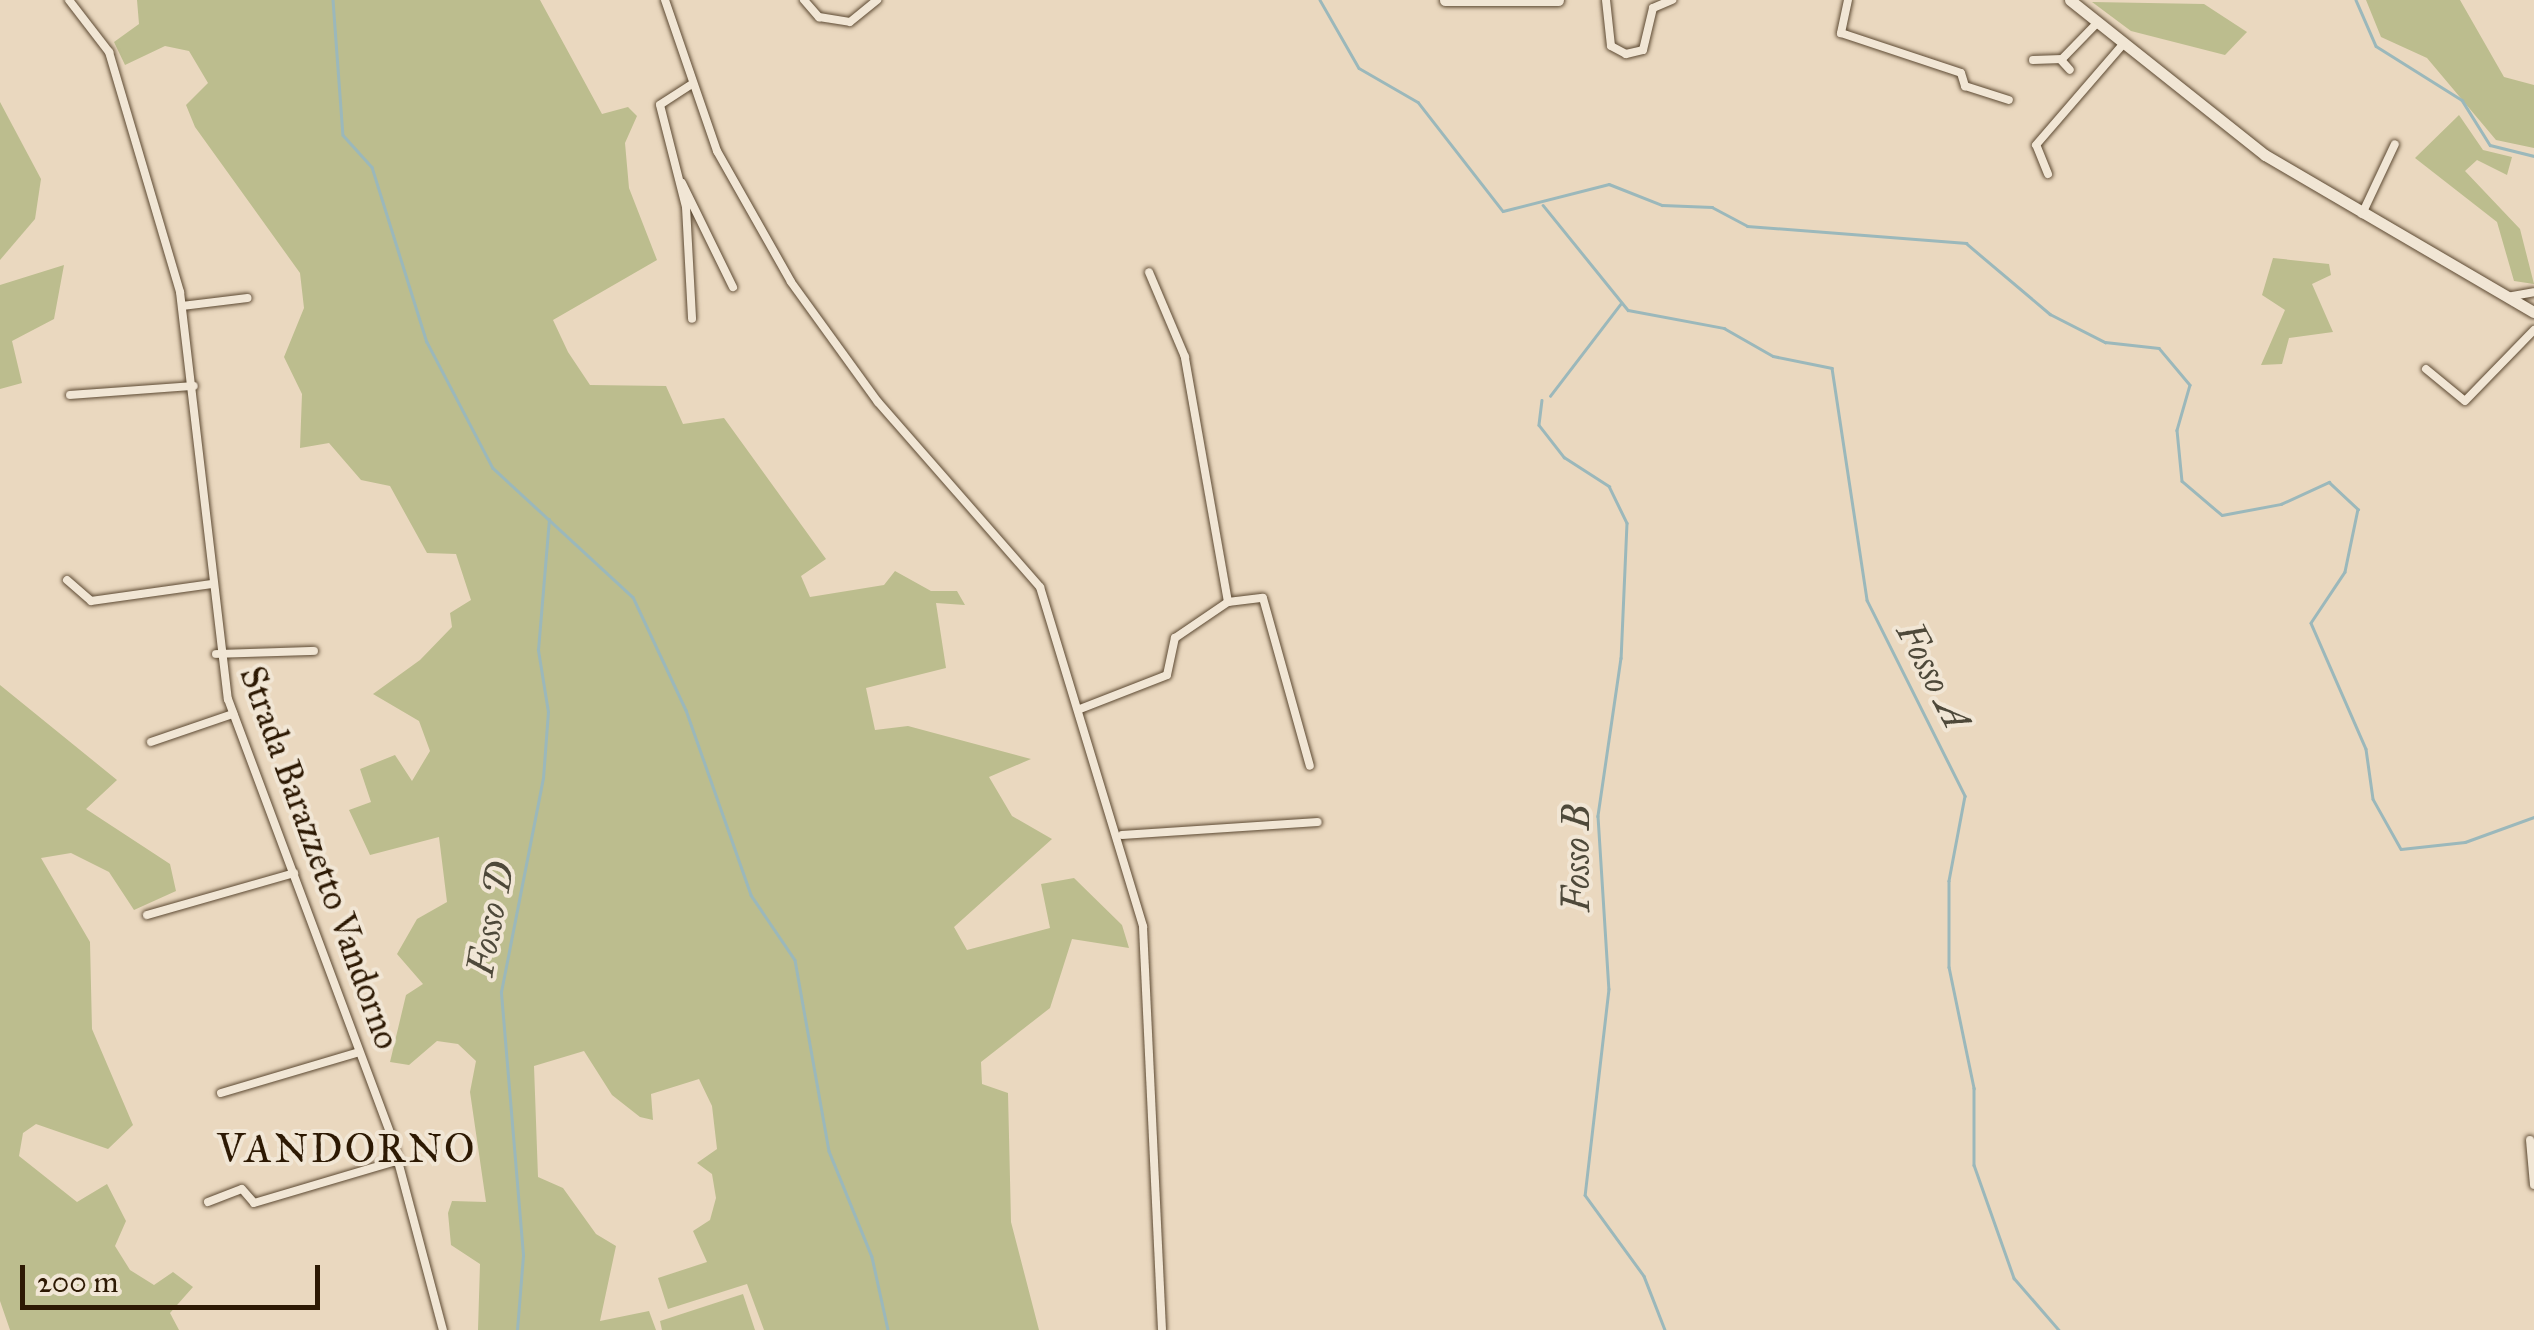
<!DOCTYPE html>
<html>
<head>
<meta charset="utf-8">
<style>
	body { margin:0 }
	#map { position:relative; width:2534px; height:1330px; overflow:hidden; background:#ead8bf; font-family:"IM FELL Great Primer",serif }
	div>[style] { position:absolute }
	.green>* { inset:0; background:#bcbd8e }
	.stream>* { height:2.5px; margin:-1.25px; padding:0 1.25px; transform-origin:1.25px; border-radius:1.25px; background:#9bb8bb }
	.roads { filter:drop-shadow(0 0 2px #5c4932) drop-shadow(0 0 2px #5c4932) }
	.street>* { height:8px; margin:-4px; padding:0 4px; transform-origin:4px; border-radius:4px; background:#f1e6d5 }
	.secondary>* { height:11px; margin:-5.5px; padding:0 5.5px; transform-origin:5.5px; border-radius:5.5px; background:#f1e6d5 }
	span { translate:-50% -50%; white-space:nowrap; text-align:center; line-height:1.15; -webkit-text-stroke:8px #f1e6d5; paint-order:stroke }
	.street-label { font-size:35px; color:#2d1903 }
	.water-label { font-size:38px; color:#4e493a; font-style:italic }
	.quarter-label { font-size:40px; color:#2d1903; letter-spacing:2.5px }
	.scale { position:absolute; left:20px; top:1265px; width:300px; height:45px; box-sizing:border-box; border:5px solid #2d1903; border-top:0; padding-left:12px; font-size:30px; line-height:35px; white-space:nowrap; color:#2d1903; -webkit-text-stroke:8px #f1e6d5; paint-order:stroke }
</style>
</head>
<body>
<div id="map">
	<div class="green">
		<div style="clip-path:polygon(137px 0,540px 0,602px 114px,628px 107px,637px 116px,625px 143px,629px 188px,657px 260px,553px 320px,568px 352px,590px 385px,666px 386px,683px 424px,724px 418px,826px 559px,801px 576px,810px 597px,884px 585px,895px 571px,931px 591px,957px 591px,965px 605px,936px 603px,946px 668px,866px 688px,875px 730px,908px 726px,1031px 759px,989px 777px,1012px 816px,1052px 839px,954px 927px,967px 950px,1050px 928px,1041px 884px,1074px 878px,1122px 925px,1129px 948px,1072px 939px,1050px 1008px,981px 1062px,982px 1084px,1008px 1093px,1011px 1222px,1039px 1330px,764px 1330px,747px 1284px,668px 1309px,658px 1278px,707px 1262px,693px 1231px,710px 1220px,716px 1198px,712px 1174px,697px 1163px,717px 1149px,712px 1106px,699px 1079px,651px 1094px,653px 1120px,640px 1117px,612px 1095px,584px 1051px,534px 1066px,538px 1177px,563px 1188px,596px 1234px,616px 1246px,600px 1321px,649px 1311px,656px 1330px,478px 1330px,480px 1264px,451px 1245px,448px 1213px,452px 1201px,486px 1202px,470px 1092px,476px 1061px,458px 1044px,437px 1041px,409px 1065px,390px 1062px,406px 995px,423px 984px,397px 954px,417px 919px,447px 902px,439px 837px,370px 855px,349px 810px,371px 802px,360px 769px,395px 755px,412px 781px,430px 751px,419px 721px,373px 694px,420px 660px,452px 627px,450px 613px,471px 600px,456px 554px,427px 553px,390px 486px,361px 480px,329px 443px,300px 448px,302px 394px,284px 357px,304px 308px,300px 273px,195px 127px,186px 105px,208px 83px,189px 51px,165px 46px,125px 65px,114px 42px,139px 24px)"></div>
		<div style="clip-path:polygon(2366px 0,2460px 0,2504px 77px,2534px 85px,2534px 148px,2496px 140px,2427px 58px,2381px 37px)"></div>
		<div style="clip-path:polygon(2092px 2px,2204px 4px,2247px 32px,2225px 55px,2131px 31px)"></div>
		<div style="clip-path:polygon(0 102px,41px 179px,35px 219px,0 260px)"></div>
		<div style="clip-path:polygon(2459px 115px,2483px 150px,2512px 157px,2507px 175px,2477px 160px,2465px 171px,2520px 229px,2534px 284px,2514px 281px,2497px 222px,2415px 158px)"></div>
		<div style="clip-path:polygon(2273px 258px,2329px 264px,2331px 275px,2312px 284px,2333px 332px,2289px 338px,2282px 364px,2261px 365px,2285px 310px,2262px 295px)"></div>
		<div style="clip-path:polygon(64px 265px,54px 319px,12px 341px,22px 383px,0 389px,0 285px)"></div>
		<div style="clip-path:polygon(0 685px,117px 780px,86px 809px,170px 864px,176px 891px,134px 910px,109px 872px,71px 853px,41px 858px,90px 942px,92px 1029px,133px 1125px,108px 1149px,36px 1124px,23px 1133px,19px 1156px,77px 1202px,107px 1184px,126px 1221px,115px 1246px,130px 1270px,154px 1285px,173px 1272px,193px 1287px,170px 1313px,179px 1330px,10px 1330px,0 1301px)"></div>
		<div style="clip-path:polygon(743px 1294px,755px 1330px,662px 1330px,660px 1321px)"></div>
	</div>
	<div class="stream">
		<div style="left:333px;top:0;width:135px;rotate:85.8deg"></div>
		<div style="left:343px;top:135px;width:43px;rotate:47.8deg"></div>
		<div style="left:372px;top:167px;width:183px;rotate:72.6deg"></div>
		<div style="left:427px;top:342px;width:142px;rotate:62.4deg"></div>
		<div style="left:493px;top:468px;width:190px;rotate:42.7deg"></div>
		<div style="left:633px;top:597px;width:125px;rotate:64.9deg"></div>
		<div style="left:686px;top:710px;width:196px;rotate:70.6deg"></div>
		<div style="left:751px;top:895px;width:78px;rotate:55.9deg"></div>
		<div style="left:795px;top:960px;width:194px;rotate:79.9deg"></div>
		<div style="left:829px;top:1151px;width:114px;rotate:67.9deg"></div>
		<div style="left:872px;top:1257px;width:75px;rotate:77.6deg"></div>
		<div style="left:1320px;top:0;width:78px;rotate:60.2deg"></div>
		<div style="left:1359px;top:68px;width:68px;rotate:30deg"></div>
		<div style="left:1418px;top:102px;width:138px;rotate:52.1deg"></div>
		<div style="left:1503px;top:211px;width:109px;rotate:-14.3deg"></div>
		<div style="left:1609px;top:184px;width:57px;rotate:21.6deg"></div>
		<div style="left:1662px;top:205px;width:50px;rotate:2.3deg"></div>
		<div style="left:1712px;top:207px;width:40px;rotate:28deg"></div>
		<div style="left:1747px;top:226px;width:220px;rotate:4.4deg"></div>
		<div style="left:1966px;top:243px;width:110px;rotate:40.2deg"></div>
		<div style="left:2050px;top:314px;width:62px;rotate:27deg"></div>
		<div style="left:2105px;top:342px;width:54px;rotate:6.3deg"></div>
		<div style="left:2159px;top:348px;width:48px;rotate:50deg"></div>
		<div style="left:2190px;top:385px;width:47px;rotate:106.1deg"></div>
		<div style="left:2177px;top:430px;width:51px;rotate:84.4deg"></div>
		<div style="left:2182px;top:481px;width:52px;rotate:40.4deg"></div>
		<div style="left:2222px;top:515px;width:60px;rotate:-10.6deg"></div>
		<div style="left:2281px;top:504px;width:53px;rotate:-24.6deg"></div>
		<div style="left:2329px;top:482px;width:40px;rotate:43deg"></div>
		<div style="left:2358px;top:509px;width:64px;rotate:101.7deg"></div>
		<div style="left:2345px;top:572px;width:61px;rotate:123.7deg"></div>
		<div style="left:2311px;top:623px;width:137px;rotate:66.4deg"></div>
		<div style="left:2366px;top:749px;width:50px;rotate:82deg"></div>
		<div style="left:2373px;top:799px;width:57px;rotate:60.8deg"></div>
		<div style="left:2401px;top:849px;width:64px;rotate:-6.2deg"></div>
		<div style="left:2465px;top:842px;width:73px;rotate:-19.9deg"></div>
		<div style="left:2356px;top:0;width:50px;rotate:66.5deg"></div>
		<div style="left:2376px;top:46px;width:102px;rotate:32.1deg"></div>
		<div style="left:2462px;top:100px;width:53px;rotate:58.1deg"></div>
		<div style="left:2490px;top:145px;width:45px;rotate:14deg"></div>
		<div style="left:1543px;top:205px;width:135px;rotate:51deg"></div>
		<div style="left:1628px;top:310px;width:98px;rotate:10.6deg"></div>
		<div style="left:1724px;top:328px;width:56px;rotate:29.7deg"></div>
		<div style="left:1773px;top:356px;width:60px;rotate:11.5deg"></div>
		<div style="left:1832px;top:368px;width:235px;rotate:81.4deg"></div>
		<div style="left:1867px;top:600px;width:219px;rotate:63.4deg"></div>
		<div style="left:1965px;top:796px;width:86px;rotate:100.7deg"></div>
		<div style="left:1949px;top:881px;width:86px;rotate:90deg"></div>
		<div style="left:1949px;top:967px;width:124px;rotate:78.3deg"></div>
		<div style="left:1974px;top:1088px;width:77px;rotate:90deg"></div>
		<div style="left:1974px;top:1165px;width:120px;rotate:70.5deg"></div>
		<div style="left:2014px;top:1278px;width:69px;rotate:49.1deg"></div>
		<div style="left:1550px;top:396px;width:117px;rotate:-52.6deg"></div>
		<div style="left:1542px;top:400px;width:25px;rotate:97deg"></div>
		<div style="left:1539px;top:425px;width:41px;rotate:52deg"></div>
		<div style="left:1564px;top:457px;width:54px;rotate:32.8deg"></div>
		<div style="left:1609px;top:486px;width:41px;rotate:64.1deg"></div>
		<div style="left:1627px;top:523px;width:135px;rotate:92.5deg"></div>
		<div style="left:1621px;top:658px;width:160px;rotate:98.3deg"></div>
		<div style="left:1598px;top:816px;width:173px;rotate:86.4deg"></div>
		<div style="left:1609px;top:989px;width:207px;rotate:96.6deg"></div>
		<div style="left:1585px;top:1195px;width:100px;rotate:53.9deg"></div>
		<div style="left:1644px;top:1276px;width:58px;rotate:68.7deg"></div>
		<div style="left:517px;top:1330px;width:75px;rotate:-85.4deg"></div>
		<div style="left:523px;top:1255px;width:264px;rotate:-94.8deg"></div>
		<div style="left:501px;top:992px;width:218px;rotate:-78.9deg"></div>
		<div style="left:543px;top:778px;width:66px;rotate:-85.7deg"></div>
		<div style="left:548px;top:712px;width:63px;rotate:-99.2deg"></div>
		<div style="left:538px;top:650px;width:131px;rotate:-85.2deg"></div>
	</div>
	<div class="roads">
		<div class="street">
			<div style="left:69px;top:0;width:66px;rotate:52.4deg"></div>
			<div style="left:109px;top:52px;width:250px;rotate:73.5deg"></div>
			<div style="left:180px;top:292px;width:410px;rotate:83.3deg"></div>
			<div style="left:228px;top:699px;width:465px;rotate:69.5deg"></div>
			<div style="left:391px;top:1135px;width:202px;rotate:75.1deg"></div>
			<div style="left:665px;top:0;width:160px;rotate:71deg"></div>
			<div style="left:717px;top:151px;width:150px;rotate:60.5deg"></div>
			<div style="left:791px;top:282px;width:148px;rotate:54.1deg"></div>
			<div style="left:878px;top:402px;width:246px;rotate:48.8deg"></div>
			<div style="left:1040px;top:587px;width:355px;rotate:73.1deg"></div>
			<div style="left:1143px;top:927px;width:403px;rotate:87.3deg"></div>
			<div style="left:804px;top:0;width:23px;rotate:49deg"></div>
			<div style="left:819px;top:17px;width:31px;rotate:9deg"></div>
			<div style="left:850px;top:22px;width:35px;rotate:-39deg"></div>
			<div style="left:1606px;top:0;width:46px;rotate:83.8deg"></div>
			<div style="left:1611px;top:46px;width:17px;rotate:28deg"></div>
			<div style="left:1626px;top:54px;width:17px;rotate:-13deg"></div>
			<div style="left:1643px;top:50px;width:43px;rotate:-76.6deg"></div>
			<div style="left:1653px;top:8px;width:21px;rotate:-23deg"></div>
			<div style="left:1848px;top:0;width:34px;rotate:102deg"></div>
			<div style="left:1841px;top:33px;width:126px;rotate:18.4deg"></div>
			<div style="left:1961px;top:73px;width:14px;rotate:73deg"></div>
			<div style="left:1965px;top:86px;width:46px;rotate:17.7deg"></div>
			<div style="left:2033px;top:60px;width:29px;rotate:-2deg"></div>
			<div style="left:2062px;top:59px;width:52px;rotate:-45.8deg"></div>
			<div style="left:2061px;top:60px;width:13px;rotate:48deg"></div>
			<div style="left:692px;top:84px;width:38px;rotate:147deg"></div>
			<div style="left:660px;top:105px;width:105px;rotate:75.7deg"></div>
			<div style="left:686px;top:207px;width:112px;rotate:86.9deg"></div>
			<div style="left:2048px;top:174px;width:31px;rotate:-112deg"></div>
			<div style="left:2036px;top:145px;width:135px;rotate:-49.2deg"></div>
			<div style="left:682px;top:183px;width:116px;rotate:63.9deg"></div>
			<div style="left:2362px;top:214px;width:77px;rotate:-64.8deg"></div>
			<div style="left:2507px;top:297px;width:27px;rotate:-10deg"></div>
			<div style="left:182px;top:306px;width:66px;rotate:-6.9deg"></div>
			<div style="left:2426px;top:369px;width:50px;rotate:39.4deg"></div>
			<div style="left:2465px;top:401px;width:99px;rotate:-45.8deg"></div>
			<div style="left:70px;top:395px;width:124px;rotate:-4.2deg"></div>
			<div style="left:67px;top:580px;width:32px;rotate:41deg"></div>
			<div style="left:91px;top:601px;width:122px;rotate:-8deg"></div>
			<div style="left:1228px;top:602px;width:35px;rotate:-7deg"></div>
			<div style="left:1263px;top:598px;width:174px;rotate:74.4deg"></div>
			<div style="left:216px;top:654px;width:98px;rotate:-1.8deg"></div>
			<div style="left:1080px;top:709px;width:93px;rotate:-21.3deg"></div>
			<div style="left:1167px;top:675px;width:38px;rotate:-78deg"></div>
			<div style="left:1175px;top:638px;width:64px;rotate:-34.2deg"></div>
			<div style="left:1228px;top:602px;width:249px;rotate:-100deg"></div>
			<div style="left:1185px;top:357px;width:92px;rotate:-113deg"></div>
			<div style="left:151px;top:742px;width:87px;rotate:-18.9deg"></div>
			<div style="left:1122px;top:835px;width:196px;rotate:-3.8deg"></div>
			<div style="left:147px;top:915px;width:153px;rotate:-15.9deg"></div>
			<div style="left:221px;top:1093px;width:144px;rotate:-16.5deg"></div>
			<div style="left:2530px;top:1140px;width:45px;rotate:84.9deg"></div>
			<div style="left:208px;top:1202px;width:36px;rotate:-21deg"></div>
			<div style="left:242px;top:1189px;width:18px;rotate:49deg"></div>
			<div style="left:254px;top:1203px;width:151px;rotate:-16.5deg"></div>
		</div>
		<div class="secondary">
			<div style="left:1445px;top:0;width:113px"></div>
			<div style="left:2070px;top:0;width:249px;rotate:38.5deg"></div>
			<div style="left:2265px;top:155px;width:311px;rotate:30.3deg"></div>
		</div>
	</div>
	<div class="street-label">
		<span style="left:319px;top:858px;rotate:70deg">Strada Barazzetto Vandorno</span>
	</div>
	<div class="water-label">
		<span style="left:1933px;top:676px;rotate:63deg">Fosso A</span>
		<span style="left:1577px;top:858px;rotate:-90deg">Fosso B</span>
		<span style="left:491px;top:919px;rotate:-79deg">Fosso D</span>
	</div>
	<div class="quarter-label">
		<span style="left:347px;top:1149px">VANDORNO</span>
	</div>
	<div class="scale">200 m</div>
</div>
</body>
</html>
